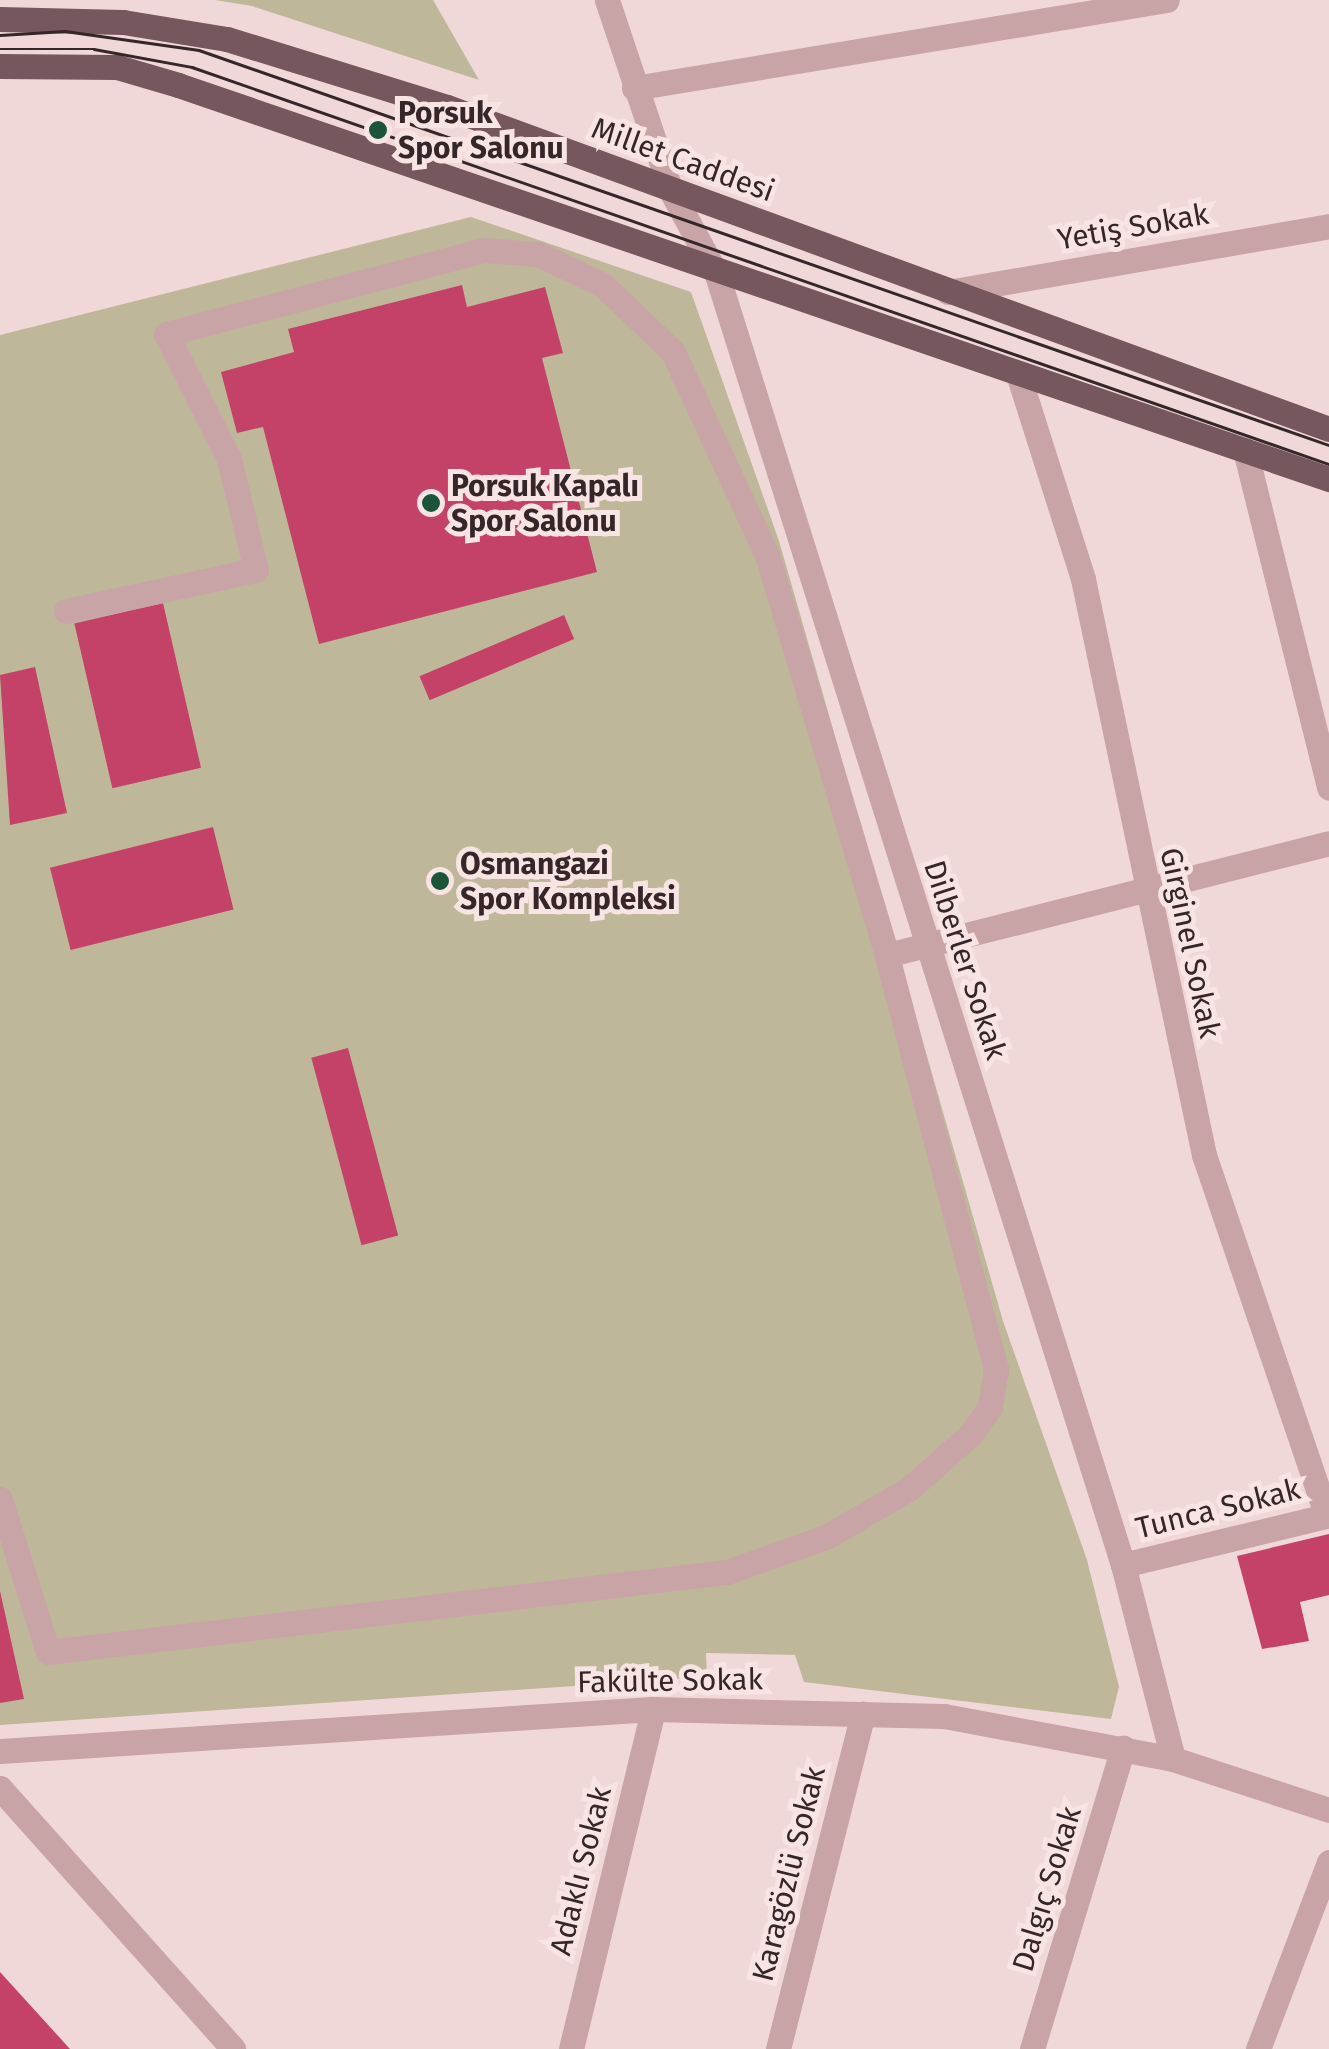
<!DOCTYPE html>
<html>
<head>
<meta charset="utf-8">
<style>
	body { margin:0 }
	#map { position:relative; width:1329px; height:2049px; overflow:hidden; background:#f1d8d8; font-family:"Fira Sans",sans-serif }
	div>[style] { position:absolute }
	.green>* { inset:0; background:#bfb799 }
	.building>* { inset:0; background:#c44268; transform-origin:0 0 }
	.minor>* { height:25px; margin:-12.5px; padding:0 12.5px; transform-origin:12.5px; border-radius:12.5px; background:#c8a4a7 }
	.major>* { height:25px; margin:-12.5px; padding:0 12.5px; transform-origin:12.5px; border-radius:12.5px; background:#76575d }
	.tram>* { height:2.5px; margin:-1.25px; padding:0 1.25px; transform-origin:1.25px; border-radius:1.25px; background:#342629 }
	.dots>* { width:28px; height:28px; translate:-50% -50%; box-sizing:border-box; border:5px solid #f9e4e4; border-radius:50% }
	span { translate:-50% -50%; white-space:nowrap; text-align:center; line-height:1.15; -webkit-text-stroke:10px #f9e4e4; paint-order:stroke }
	.poi-label { font-size:30px; color:#342629; font-weight:700 }
	.left { translate:0 -50%; text-align:left }
	.street-label { font-size:30px; color:#342629 }
</style>
</head>
<body>
<div id="map">
	<div class="green">
		<div style="clip-path:polygon(215px 0,433px 0,479px 80px,252px 6px)"></div>
		<div style="clip-path:polygon(471px 217px,691px 292px,779px 541px,1003px 1321px,1087px 1560px,1119px 1687px,1111px 1719px,804px 1682px,795px 1655px,706px 1653px,707px 1677px,0 1725px,0 335px)"></div>
	</div>
	<div class="building">
		<div style="clip-path:polygon(462px 285px,467px 307px,545px 287px,563px 353px,542px 358px,597px 572px,319px 644px,263px 427px,237px 433px,221px 372px,294px 352px,288px 329px)"></div>
		<div style="left:163px;top:603px;width:169px;height:91px;rotate:77deg"></div>
		<div style="left:564px;top:615px;width:26px;height:157px;rotate:67deg"></div>
		<div style="clip-path:polygon(35px 667px,67px 813px,10px 825px,0 675px)"></div>
		<div style="left:213px;top:827px;width:85px;height:168px;rotate:76deg"></div>
		<div style="left:348px;top:1048px;width:194px;height:38px;rotate:75deg"></div>
		<div style="clip-path:polygon(1329px 1534px,1329px 1595px,1300px 1602px,1309px 1641px,1262px 1649px,1237px 1556px)"></div>
		<div style="clip-path:polygon(0 1591px,24px 1699px,0 1703px)"></div>
		<div style="clip-path:polygon(0 1972px,70px 2049px,0 2049px)"></div>
	</div>
	<div class="minor">
		<div style="left:607px;top:0;width:201px;rotate:71.5deg"></div>
		<div style="left:671px;top:191px;width:96px;rotate:61.3deg"></div>
		<div style="left:717px;top:275px;width:1352px;rotate:72.53deg"></div>
		<div style="left:1123px;top:1565px;width:200px;rotate:75.5deg"></div>
		<div style="left:634px;top:88px;width:540px;rotate:-9.38deg"></div>
		<div style="left:948px;top:292px;width:387px;rotate:-9.8deg"></div>
		<div style="left:1019px;top:377px;width:212px;rotate:72.4deg"></div>
		<div style="left:1083px;top:579px;width:589px;rotate:78.14deg"></div>
		<div style="left:1204px;top:1155px;width:381px;rotate:71.2deg"></div>
		<div style="left:1245px;top:450px;width:348px;rotate:76deg"></div>
		<div style="left:66px;top:611px;width:194px;rotate:-12.2deg"></div>
		<div style="left:256px;top:570px;width:114px;rotate:-103.7deg"></div>
		<div style="left:229px;top:459px;width:140px;rotate:-116.7deg"></div>
		<div style="left:166px;top:334px;width:330px;rotate:-14.8deg"></div>
		<div style="left:485px;top:250px;width:53px;rotate:4.3deg"></div>
		<div style="left:538px;top:254px;width:72px;rotate:25.5deg"></div>
		<div style="left:603px;top:285px;width:97px;rotate:43.7deg"></div>
		<div style="left:673px;top:352px;width:224px;rotate:65.2deg"></div>
		<div style="left:767px;top:555px;width:418px;rotate:73.3deg"></div>
		<div style="left:0;top:1499px;width:160px;rotate:72.6deg"></div>
		<div style="left:48px;top:1652px;width:684px;rotate:-6.72deg"></div>
		<div style="left:727px;top:1572px;width:107px;rotate:-19.6deg"></div>
		<div style="left:828px;top:1536px;width:95px;rotate:-30.3deg"></div>
		<div style="left:910px;top:1488px;width:80px;rotate:-41.5deg"></div>
		<div style="left:970px;top:1435px;width:34px;rotate:-54deg"></div>
		<div style="left:990px;top:1407px;width:38px;rotate:-81deg"></div>
		<div style="left:996px;top:1369px;width:428px;rotate:-104.8deg"></div>
		<div style="left:887px;top:955px;width:456px;rotate:-14.2deg"></div>
		<div style="left:1123px;top:1565px;width:212px;rotate:-13.6deg"></div>
		<div style="left:0;top:1751px;width:654px;rotate:-3.68deg"></div>
		<div style="left:653px;top:1709px;width:291px;rotate:1.4deg"></div>
		<div style="left:944px;top:1716px;width:233px;rotate:10.6deg"></div>
		<div style="left:1173px;top:1759px;width:164px;rotate:18.1deg"></div>
		<div style="left:0;top:1788px;width:350px;rotate:48.2deg"></div>
		<div style="left:571px;top:2049px;width:350px;rotate:-76.4deg"></div>
		<div style="left:778px;top:2049px;width:346px;rotate:-75.8deg"></div>
		<div style="left:1032px;top:2049px;width:315px;rotate:-73.2deg"></div>
		<div style="left:1258px;top:2049px;width:200px;rotate:-69.2deg"></div>
	</div>
	<div class="major">
		<div style="left:0;top:19px;width:123px;rotate:1.4deg"></div>
		<div style="left:123px;top:22px;width:105px;rotate:9.3deg"></div>
		<div style="left:227px;top:39px;width:230px;rotate:17.2deg"></div>
		<div style="left:447px;top:107px;width:939px;rotate:20.06deg"></div>
		<div style="left:0;top:66px;width:117px;rotate:0.5deg"></div>
		<div style="left:117px;top:67px;width:64px;rotate:16.4deg"></div>
		<div style="left:178px;top:85px;width:1217px;rotate:18.9deg"></div>
	</div>
	<div class="tram">
		<div style="left:0;top:35px;width:65px;rotate:-3.5deg"></div>
		<div style="left:65px;top:31px;width:135px;rotate:8.1deg"></div>
		<div style="left:199px;top:50px;width:1197px;rotate:19.27deg"></div>
		<div style="left:0;top:49px;width:94px"></div>
		<div style="left:94px;top:49px;width:100px;rotate:10.4deg"></div>
		<div style="left:192px;top:67px;width:1204px;rotate:19.25deg"></div>
	</div>
	<div class="dots">
		<div style="left:378px;top:130px;background:#1c543a"></div>
		<div style="left:431px;top:503px;background:#1c543a"></div>
		<div style="left:440px;top:881px;background:#1c543a"></div>
	</div>
	<div class="poi-label">
		<span class="left" style="left:398px;top:130px">Porsuk<br>Spor Salonu</span>
		<span class="left" style="left:451px;top:503px">Porsuk Kapalı<br>Spor Salonu</span>
		<span class="left" style="left:460px;top:881px">Osmangazi<br>Spor Kompleksi</span>
	</div>
	<div class="street-label">
		<span style="left:683px;top:160px;rotate:20deg">Millet Caddesi</span>
		<span style="left:1133px;top:227px;rotate:-10deg">Yetiş Sokak</span>
		<span style="left:1190px;top:943px;rotate:78deg">Girginel Sokak</span>
		<span style="left:965px;top:960px;rotate:72deg">Dilberler Sokak</span>
		<span style="left:1218px;top:1509px;rotate:-14deg">Tunca Sokak</span>
		<span style="left:670px;top:1681px;rotate:-1deg">Fakülte Sokak</span>
		<span style="left:581px;top:1871px;rotate:-76deg">Adaklı Sokak</span>
		<span style="left:789px;top:1874px;rotate:-76deg">Karagözlü Sokak</span>
		<span style="left:1047px;top:1889px;rotate:-73deg">Dalgıç Sokak</span>
	</div>
</div>
</body>
</html>
